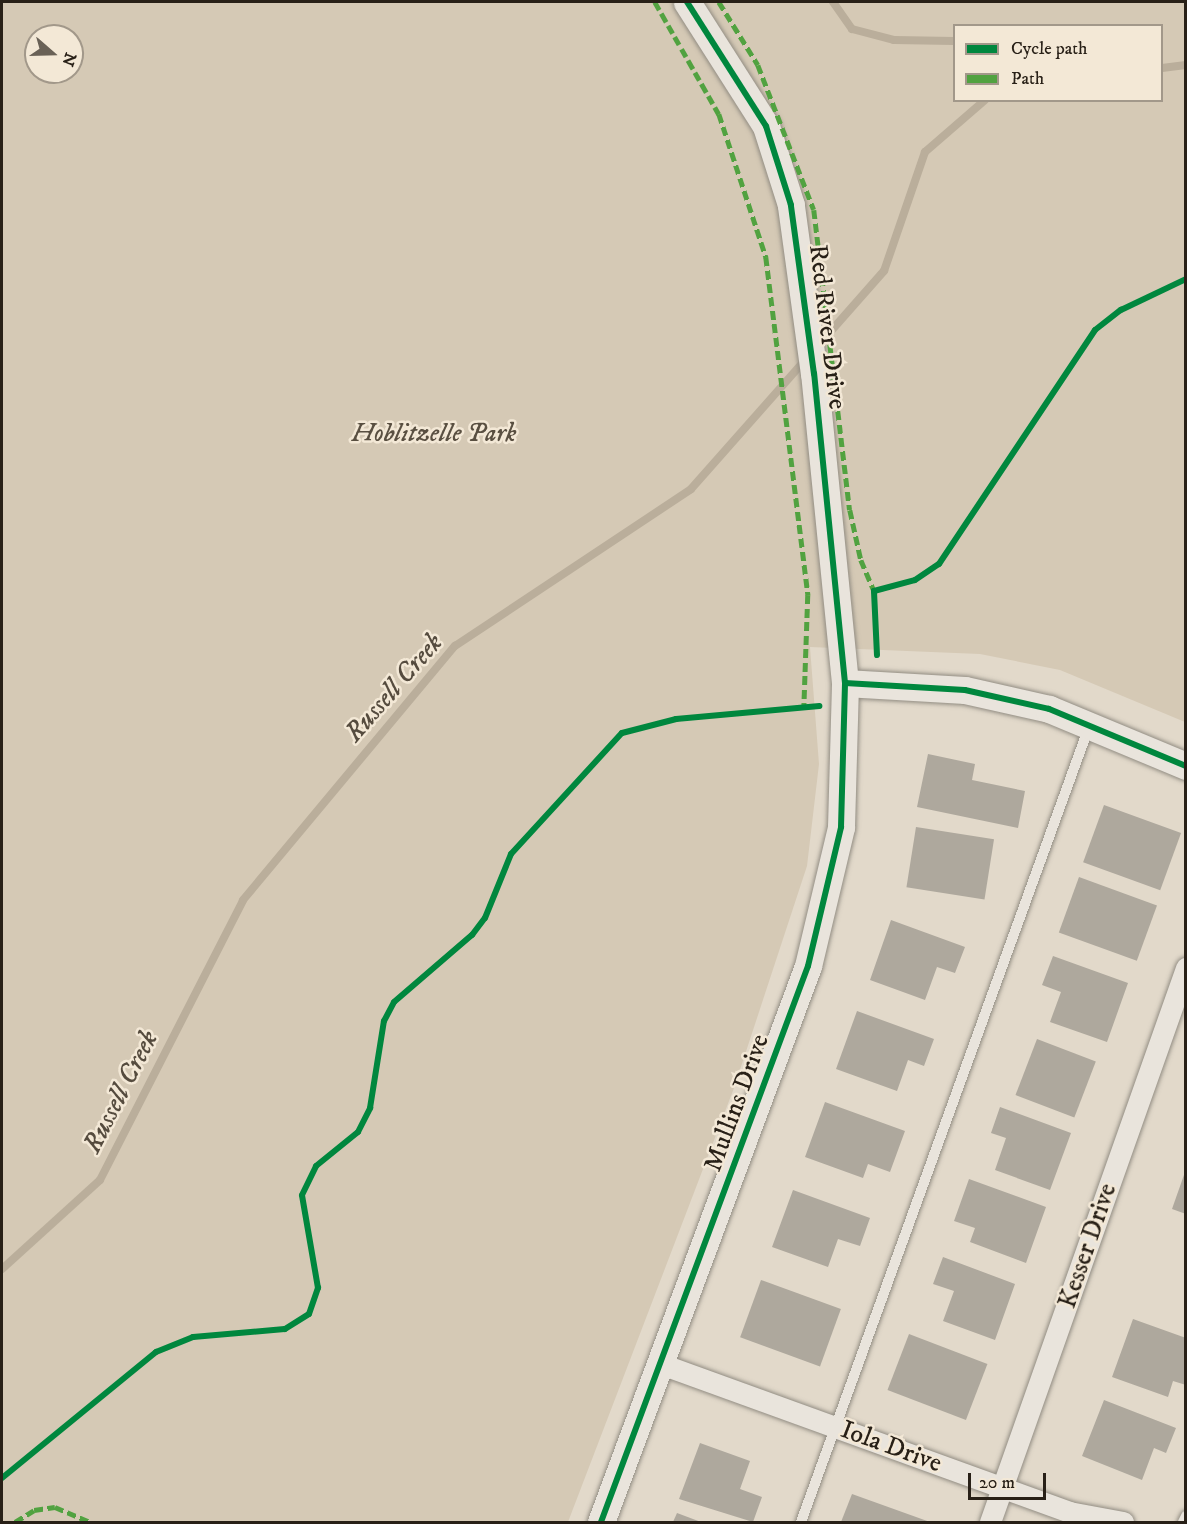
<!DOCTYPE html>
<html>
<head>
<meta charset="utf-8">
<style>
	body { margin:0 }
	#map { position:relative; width:1187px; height:1524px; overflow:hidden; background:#e2d9ca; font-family:"IM FELL DW Pica",serif }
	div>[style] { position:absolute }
	.green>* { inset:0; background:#d5c9b5 }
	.stream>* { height:8px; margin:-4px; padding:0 4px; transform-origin:4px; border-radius:4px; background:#baae9b }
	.building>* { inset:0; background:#aea89d; transform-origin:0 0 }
	.roads { filter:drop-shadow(0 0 2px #928d83) drop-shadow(0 0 2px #928d83) }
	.service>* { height:10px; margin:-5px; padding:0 5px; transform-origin:5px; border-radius:5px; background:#e9e4dc }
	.minor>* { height:21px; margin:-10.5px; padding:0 10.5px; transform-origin:10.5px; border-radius:10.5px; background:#e9e4dc }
	.tertiary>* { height:27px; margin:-13.5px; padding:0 13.5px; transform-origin:13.5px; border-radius:13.5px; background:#e9e4dc }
	.quiet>* { height:4.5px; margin-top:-2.25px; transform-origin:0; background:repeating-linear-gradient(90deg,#51a240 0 9px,transparent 0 13.5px) }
	.cycleway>* { height:6px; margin:-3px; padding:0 3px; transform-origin:3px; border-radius:3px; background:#00873e }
	span { translate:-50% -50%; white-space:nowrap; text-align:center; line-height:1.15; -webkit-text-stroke:5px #f3e8d6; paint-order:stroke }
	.street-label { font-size:26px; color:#282017 }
	.park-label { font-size:26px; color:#594f41; font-style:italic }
	.water-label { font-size:27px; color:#554b3e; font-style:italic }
	.frame { position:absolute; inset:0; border:3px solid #282017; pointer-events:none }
	.legend { position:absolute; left:953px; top:24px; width:210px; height:78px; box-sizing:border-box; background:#f3e8d6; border:2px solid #a2988a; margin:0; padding:8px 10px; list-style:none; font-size:18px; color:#282017 }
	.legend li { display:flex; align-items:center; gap:12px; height:30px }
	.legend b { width:30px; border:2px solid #a2988a }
	.north { position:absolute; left:24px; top:24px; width:60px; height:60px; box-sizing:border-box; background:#f3e8d6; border:2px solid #a2988a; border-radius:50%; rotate:110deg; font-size:16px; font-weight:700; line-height:24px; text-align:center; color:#282017 }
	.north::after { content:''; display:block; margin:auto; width:21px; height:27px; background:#696156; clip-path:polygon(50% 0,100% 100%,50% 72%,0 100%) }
	.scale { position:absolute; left:968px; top:1473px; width:78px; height:27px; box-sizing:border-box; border:3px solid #282017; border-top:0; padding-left:8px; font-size:18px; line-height:21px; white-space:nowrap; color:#282017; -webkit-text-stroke:4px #f3e8d6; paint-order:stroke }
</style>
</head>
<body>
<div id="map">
	<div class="green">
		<div style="clip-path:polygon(evenodd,2px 2px,1185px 2px,1185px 722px,1060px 670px,980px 654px,810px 647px,819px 764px,807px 866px,734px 1088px,568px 1522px,2px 1522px,2px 2px,954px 26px,1162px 26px,1162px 100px,954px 100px,954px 26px,2px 2px,36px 36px,72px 36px,72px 72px,36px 72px,36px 36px)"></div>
	</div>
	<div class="stream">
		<div style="left:833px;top:2px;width:33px;rotate:55deg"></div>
		<div style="left:852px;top:29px;width:43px;rotate:14.7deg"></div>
		<div style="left:894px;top:40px;width:60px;rotate:1deg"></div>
		<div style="left:1162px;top:68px;width:24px;rotate:-7deg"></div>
		<div style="left:816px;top:348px;width:103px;rotate:-48.6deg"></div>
		<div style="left:884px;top:271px;width:126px;rotate:-71deg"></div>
		<div style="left:925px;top:152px;width:79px;rotate:-40.9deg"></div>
		<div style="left:2px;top:1269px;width:132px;rotate:-42.2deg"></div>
		<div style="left:100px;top:1180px;width:314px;rotate:-62.9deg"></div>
		<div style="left:243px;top:900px;width:331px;rotate:-50.2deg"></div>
		<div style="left:455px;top:646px;width:283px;rotate:-33.6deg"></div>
		<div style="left:691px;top:489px;width:174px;rotate:-48.5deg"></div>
	</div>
	<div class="building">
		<div style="clip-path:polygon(928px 754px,975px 764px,972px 780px,1025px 791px,1018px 828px,917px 807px)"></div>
		<div style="left:1104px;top:805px;width:82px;height:61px;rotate:20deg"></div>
		<div style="left:916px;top:827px;width:79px;height:61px;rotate:9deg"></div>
		<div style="left:1079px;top:877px;width:83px;height:59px;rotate:20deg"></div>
		<div style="clip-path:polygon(891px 920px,965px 947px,955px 973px,937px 967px,925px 1000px,870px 980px)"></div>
		<div style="clip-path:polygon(1053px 956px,1128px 983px,1107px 1042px,1050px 1022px,1061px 992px,1042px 985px)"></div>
		<div style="clip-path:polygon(857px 1011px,934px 1039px,924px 1066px,908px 1060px,897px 1091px,836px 1069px)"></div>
		<div style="left:1037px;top:1039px;width:63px;height:60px;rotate:21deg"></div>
		<div style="clip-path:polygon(825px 1102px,905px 1131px,890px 1172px,868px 1164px,863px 1178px,805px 1157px)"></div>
		<div style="clip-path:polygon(1000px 1107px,1071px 1133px,1050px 1190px,995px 1170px,1006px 1138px,991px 1133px)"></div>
		<div style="clip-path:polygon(1185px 1172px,1186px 1172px,1186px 1214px,1172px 1209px)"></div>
		<div style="clip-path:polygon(969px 1179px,1046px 1207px,1026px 1263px,970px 1242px,975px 1228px,954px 1221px)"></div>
		<div style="clip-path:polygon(793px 1190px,870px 1218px,860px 1246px,838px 1239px,828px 1267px,772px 1247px)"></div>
		<div style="clip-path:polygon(943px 1257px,1015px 1284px,995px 1340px,943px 1321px,954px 1291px,933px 1284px)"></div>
		<div style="left:761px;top:1280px;width:85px;height:61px;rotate:20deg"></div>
		<div style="clip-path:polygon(1133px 1319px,1186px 1338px,1186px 1385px,1173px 1381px,1168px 1397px,1112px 1377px)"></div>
		<div style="left:909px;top:1334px;width:84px;height:60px;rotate:21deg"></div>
		<div style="clip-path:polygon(1104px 1400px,1176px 1428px,1166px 1453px,1154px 1448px,1142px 1480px,1082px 1456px)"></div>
		<div style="clip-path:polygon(700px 1443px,750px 1461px,740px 1489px,762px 1497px,753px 1522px,679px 1499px)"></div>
		<div style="clip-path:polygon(852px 1494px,930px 1522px,841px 1522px)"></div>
		<div style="clip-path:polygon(677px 1513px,701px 1522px,673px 1522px)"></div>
	</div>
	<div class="roads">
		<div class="service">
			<div style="left:801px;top:1522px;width:846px;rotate:-70.09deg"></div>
			<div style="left:1183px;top:1522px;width:7px;rotate:-63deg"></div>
		</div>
		<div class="minor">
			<div style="left:661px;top:1364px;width:434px;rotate:19.9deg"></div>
			<div style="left:1069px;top:1512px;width:55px;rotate:10.5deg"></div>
			<div style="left:990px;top:1522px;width:588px;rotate:-70.52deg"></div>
		</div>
		<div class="tertiary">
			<div style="left:845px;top:683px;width:120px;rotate:3.3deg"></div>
			<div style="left:965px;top:690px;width:86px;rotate:12.7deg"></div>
			<div style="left:1049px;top:709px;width:148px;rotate:22.6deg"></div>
			<div style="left:601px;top:1522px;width:593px;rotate:-69.58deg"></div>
			<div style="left:808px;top:966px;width:143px;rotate:-76.6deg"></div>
			<div style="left:841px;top:827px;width:144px;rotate:-88.4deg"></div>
			<div style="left:845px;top:683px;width:311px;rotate:-95.7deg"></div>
			<div style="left:814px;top:374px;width:171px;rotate:-97.8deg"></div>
			<div style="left:791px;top:205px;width:83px;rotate:-107.6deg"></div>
			<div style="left:766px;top:126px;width:147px;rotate:-122.5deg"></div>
		</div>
	</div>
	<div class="quiet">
		<div style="left:655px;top:2px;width:129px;rotate:60.3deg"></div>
		<div style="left:719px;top:114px;width:151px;rotate:71.8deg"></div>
		<div style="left:766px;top:257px;width:341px;rotate:82.9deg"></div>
		<div style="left:808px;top:595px;width:112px;rotate:92deg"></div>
		<div style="left:719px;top:2px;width:74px;rotate:58.2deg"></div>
		<div style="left:758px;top:65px;width:155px;rotate:68.9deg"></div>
		<div style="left:814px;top:210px;width:302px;rotate:83.2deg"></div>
		<div style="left:850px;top:510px;width:51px;rotate:77.6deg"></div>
		<div style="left:861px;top:560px;width:34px;rotate:67deg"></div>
		<div style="left:15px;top:1522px;width:22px;rotate:-32deg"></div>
		<div style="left:34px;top:1510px;width:21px;rotate:-8deg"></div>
		<div style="left:55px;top:1507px;width:39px;rotate:23deg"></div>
	</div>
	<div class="cycleway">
		<div style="left:877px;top:655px;width:64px;rotate:-92.7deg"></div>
		<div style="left:874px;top:591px;width:42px;rotate:-15deg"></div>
		<div style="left:915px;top:580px;width:29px;rotate:-34deg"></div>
		<div style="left:939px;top:564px;width:281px;rotate:-56.3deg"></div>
		<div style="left:1095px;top:330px;width:33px;rotate:-38deg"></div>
		<div style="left:1121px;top:310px;width:72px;rotate:-25.5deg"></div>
		<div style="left:845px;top:683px;width:120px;rotate:3.3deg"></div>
		<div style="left:965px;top:690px;width:86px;rotate:12.7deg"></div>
		<div style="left:1049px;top:709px;width:148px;rotate:22.6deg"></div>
		<div style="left:2px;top:1478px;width:199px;rotate:-39.3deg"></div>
		<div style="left:156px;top:1352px;width:40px;rotate:-22deg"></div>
		<div style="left:193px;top:1337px;width:92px;rotate:-5deg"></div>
		<div style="left:285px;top:1329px;width:28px;rotate:-32deg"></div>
		<div style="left:309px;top:1314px;width:28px;rotate:-71deg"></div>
		<div style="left:318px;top:1288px;width:94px;rotate:-99.8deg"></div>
		<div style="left:302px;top:1195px;width:32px;rotate:-64deg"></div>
		<div style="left:316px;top:1166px;width:54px;rotate:-39deg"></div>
		<div style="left:358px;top:1132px;width:27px;rotate:-63deg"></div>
		<div style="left:370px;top:1108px;width:88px;rotate:-80.9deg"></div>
		<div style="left:384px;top:1021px;width:21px;rotate:-62deg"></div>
		<div style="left:394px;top:1002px;width:103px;rotate:-40.7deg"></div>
		<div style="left:472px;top:935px;width:21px;rotate:-53deg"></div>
		<div style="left:485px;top:918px;width:69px;rotate:-67.9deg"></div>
		<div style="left:511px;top:854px;width:164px;rotate:-47.5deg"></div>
		<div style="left:622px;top:733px;width:56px;rotate:-14.5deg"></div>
		<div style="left:676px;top:719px;width:144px;rotate:-5.2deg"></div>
		<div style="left:601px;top:1522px;width:593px;rotate:-69.58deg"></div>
		<div style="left:808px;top:966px;width:143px;rotate:-76.6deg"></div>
		<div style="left:841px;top:827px;width:144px;rotate:-88.4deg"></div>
		<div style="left:845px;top:683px;width:311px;rotate:-95.7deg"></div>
		<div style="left:814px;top:374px;width:171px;rotate:-97.8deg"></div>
		<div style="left:791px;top:205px;width:83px;rotate:-107.6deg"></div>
		<div style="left:766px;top:126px;width:147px;rotate:-122.5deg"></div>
	</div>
	<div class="street-label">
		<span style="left:827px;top:327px;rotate:83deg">Red River Drive</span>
		<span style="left:737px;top:1103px;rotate:-70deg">Mullins Drive</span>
		<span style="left:1088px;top:1246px;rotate:-71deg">Kesser Drive</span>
		<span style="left:891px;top:1447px;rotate:20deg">Iola Drive</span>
	</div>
	<div class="park-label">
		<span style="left:434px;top:434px">Hoblitzelle Park</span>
	</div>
	<div class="water-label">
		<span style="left:394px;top:688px;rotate:-49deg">Russell Creek</span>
		<span style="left:121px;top:1092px;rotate:-63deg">Russell Creek</span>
	</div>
	<div class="frame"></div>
	<ul class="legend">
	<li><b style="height:8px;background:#00873e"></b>Cycle path</li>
	<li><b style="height:8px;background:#51a240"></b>Path</li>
	</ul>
	<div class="north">N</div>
	<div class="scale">20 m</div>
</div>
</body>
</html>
